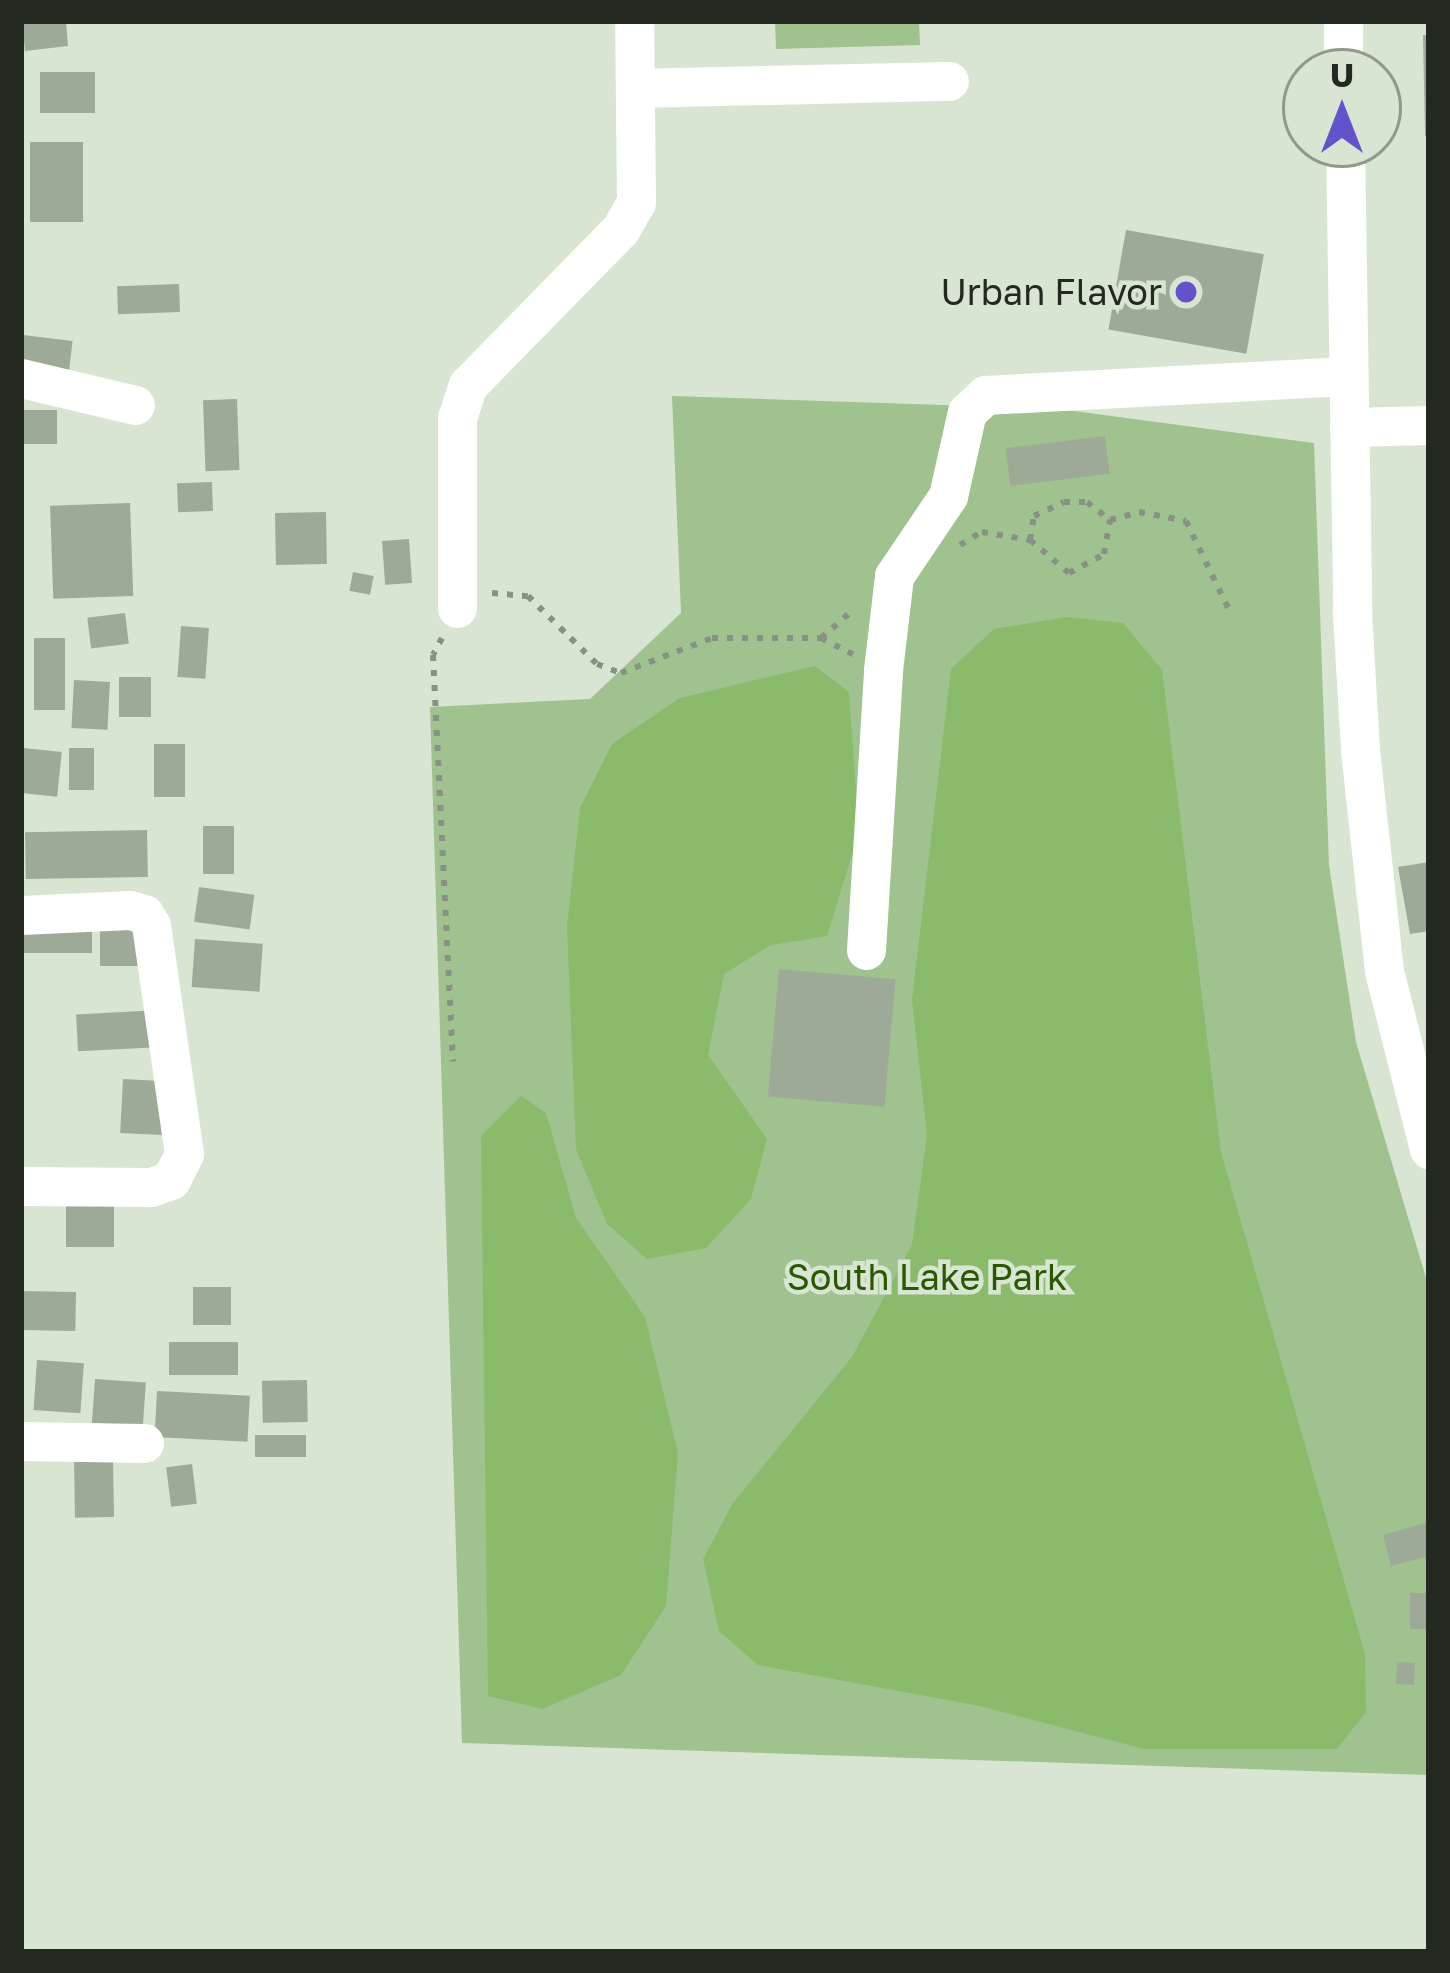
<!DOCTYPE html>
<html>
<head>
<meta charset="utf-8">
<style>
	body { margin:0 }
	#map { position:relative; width:1450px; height:1973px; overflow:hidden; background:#d8e5d2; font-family:"Golos Text",sans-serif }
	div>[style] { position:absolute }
	.green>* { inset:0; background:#a0c28e }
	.water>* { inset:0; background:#89bb6b }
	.building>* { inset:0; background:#9eaa98; transform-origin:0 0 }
	.path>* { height:6px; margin-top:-3px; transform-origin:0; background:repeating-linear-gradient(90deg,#889284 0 6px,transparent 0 15px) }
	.minor>* { height:39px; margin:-19.5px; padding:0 19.5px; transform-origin:19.5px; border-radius:19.5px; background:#fff }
	.dots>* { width:33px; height:33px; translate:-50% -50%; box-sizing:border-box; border:6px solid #d8e5d2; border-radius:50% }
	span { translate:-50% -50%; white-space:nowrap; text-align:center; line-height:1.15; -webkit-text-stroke:9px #d8e5d2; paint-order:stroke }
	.poi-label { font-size:36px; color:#232821 }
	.right { translate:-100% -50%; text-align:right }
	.park-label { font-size:36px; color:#2a5700 }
	.frame { position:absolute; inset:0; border:24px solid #232821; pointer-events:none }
	.north { position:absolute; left:1282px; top:48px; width:120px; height:120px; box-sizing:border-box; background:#d8e5d2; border:3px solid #90998b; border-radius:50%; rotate:0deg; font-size:33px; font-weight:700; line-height:48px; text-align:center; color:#232821 }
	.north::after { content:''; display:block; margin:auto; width:42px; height:54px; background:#6352ca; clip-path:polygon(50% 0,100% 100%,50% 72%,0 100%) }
</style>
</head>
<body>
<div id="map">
	<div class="green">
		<div style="clip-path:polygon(775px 21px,919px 21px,920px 45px,776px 49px)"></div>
		<div style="clip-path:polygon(672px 396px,1059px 409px,1314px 443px,1329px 865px,1356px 1042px,1429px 1288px,1429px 1775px,462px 1743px,430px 707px,590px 699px,681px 613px)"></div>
	</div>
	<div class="water">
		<div style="clip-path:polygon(1067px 617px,1123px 623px,1162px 670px,1221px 1152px,1365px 1654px,1366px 1712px,1337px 1749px,1144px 1749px,980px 1706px,758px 1665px,719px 1631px,703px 1559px,733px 1503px,852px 1357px,912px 1245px,927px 1135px,912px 1000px,951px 669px,994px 629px)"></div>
		<div style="clip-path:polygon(815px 666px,849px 692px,859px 832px,827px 936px,771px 945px,724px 974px,708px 1055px,767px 1139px,751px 1199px,706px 1248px,647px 1259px,607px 1224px,576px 1149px,567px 927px,580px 808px,612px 744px,680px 698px)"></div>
		<div style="clip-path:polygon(521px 1096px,546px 1113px,576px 1218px,645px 1317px,678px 1453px,666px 1606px,621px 1675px,542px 1709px,488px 1696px,481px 1136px)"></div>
	</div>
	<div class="building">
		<div style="clip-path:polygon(22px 21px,66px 21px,68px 46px,25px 51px)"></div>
		<div style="clip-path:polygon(1423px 35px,1429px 35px,1429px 136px,1425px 136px)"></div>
		<div style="left:40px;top:72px;width:55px;height:41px"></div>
		<div style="left:30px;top:142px;width:53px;height:80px"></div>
		<div style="left:1126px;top:230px;width:140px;height:101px;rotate:10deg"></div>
		<div style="left:179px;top:284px;width:28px;height:62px;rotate:88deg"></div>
		<div style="left:23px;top:335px;width:50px;height:29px;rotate:7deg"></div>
		<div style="left:237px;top:399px;width:71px;height:34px;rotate:88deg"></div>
		<div style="left:21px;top:410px;width:36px;height:34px"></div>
		<div style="left:1105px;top:436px;width:38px;height:100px;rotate:83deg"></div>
		<div style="left:212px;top:482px;width:29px;height:35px;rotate:88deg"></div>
		<div style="left:130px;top:503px;width:93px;height:80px;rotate:88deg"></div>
		<div style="left:326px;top:512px;width:52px;height:51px;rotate:89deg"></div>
		<div style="left:409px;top:539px;width:44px;height:27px;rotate:86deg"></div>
		<div style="left:353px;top:572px;width:21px;height:19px;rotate:11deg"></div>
		<div style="left:125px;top:613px;width:31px;height:38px;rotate:83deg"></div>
		<div style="left:181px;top:626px;width:28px;height:51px;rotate:4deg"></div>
		<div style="left:34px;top:638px;width:31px;height:72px"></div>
		<div style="left:119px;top:677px;width:32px;height:40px"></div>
		<div style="left:74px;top:680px;width:36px;height:48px;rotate:3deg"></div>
		<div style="left:154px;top:744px;width:31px;height:53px"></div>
		<div style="left:24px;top:748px;width:38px;height:45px;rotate:6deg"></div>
		<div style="left:69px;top:748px;width:25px;height:42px"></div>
		<div style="left:203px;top:826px;width:31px;height:48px"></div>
		<div style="left:147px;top:830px;width:47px;height:122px;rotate:89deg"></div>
		<div style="clip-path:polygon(1429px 862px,1429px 931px,1410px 934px,1398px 867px)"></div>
		<div style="left:199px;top:887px;width:56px;height:35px;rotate:8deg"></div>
		<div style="left:23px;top:922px;width:69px;height:31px"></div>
		<div style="left:100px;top:923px;width:40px;height:43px"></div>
		<div style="left:195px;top:939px;width:68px;height:48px;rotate:4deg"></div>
		<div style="left:779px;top:969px;width:117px;height:128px;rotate:5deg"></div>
		<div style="left:160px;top:1010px;width:37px;height:84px;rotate:87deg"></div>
		<div style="left:123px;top:1079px;width:42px;height:54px;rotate:3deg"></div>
		<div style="left:66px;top:1201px;width:48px;height:46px"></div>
		<div style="left:193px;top:1287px;width:38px;height:38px"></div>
		<div style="left:21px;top:1291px;width:55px;height:39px;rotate:1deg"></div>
		<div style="left:238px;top:1342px;width:33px;height:69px;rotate:90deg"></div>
		<div style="left:37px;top:1360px;width:47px;height:50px;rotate:4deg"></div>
		<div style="left:95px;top:1379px;width:51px;height:44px;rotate:4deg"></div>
		<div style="left:307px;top:1380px;width:42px;height:45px;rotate:89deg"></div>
		<div style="left:157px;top:1391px;width:93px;height:46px;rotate:3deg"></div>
		<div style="left:255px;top:1435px;width:51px;height:22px"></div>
		<div style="left:113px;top:1459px;width:58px;height:39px;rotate:89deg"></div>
		<div style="left:192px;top:1464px;width:40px;height:26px;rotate:83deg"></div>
		<div style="clip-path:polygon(1429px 1522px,1429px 1556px,1391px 1566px,1383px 1535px)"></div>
		<div style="left:1429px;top:1593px;width:36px;height:19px;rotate:90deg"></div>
		<div style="left:1397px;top:1662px;width:18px;height:22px;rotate:3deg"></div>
	</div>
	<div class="path">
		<div style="left:1030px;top:540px;width:24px;rotate:-81deg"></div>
		<div style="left:1034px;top:516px;width:33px;rotate:-25deg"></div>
		<div style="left:1064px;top:502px;width:23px"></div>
		<div style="left:1087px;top:502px;width:29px;rotate:38deg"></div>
		<div style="left:960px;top:545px;width:26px;rotate:-31deg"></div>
		<div style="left:982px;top:532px;width:49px;rotate:9.5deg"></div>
		<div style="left:1030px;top:540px;width:51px;rotate:40.2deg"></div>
		<div style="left:1069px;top:573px;width:40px;rotate:-28deg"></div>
		<div style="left:1104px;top:554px;width:35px;rotate:-80deg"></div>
		<div style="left:1110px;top:520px;width:30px;rotate:-15deg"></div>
		<div style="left:1139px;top:512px;width:48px;rotate:10.8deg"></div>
		<div style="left:1186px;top:521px;width:97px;rotate:64.2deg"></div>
		<div style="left:492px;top:593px;width:36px;rotate:5deg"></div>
		<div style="left:528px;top:596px;width:97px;rotate:44.6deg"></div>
		<div style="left:597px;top:664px;width:26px;rotate:21deg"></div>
		<div style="left:621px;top:673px;width:97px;rotate:-21deg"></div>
		<div style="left:712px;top:638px;width:109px"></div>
		<div style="left:821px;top:638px;width:36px;rotate:27deg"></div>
		<div style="left:442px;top:638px;width:19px;rotate:118deg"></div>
		<div style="left:433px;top:655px;width:407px;rotate:87.2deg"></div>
		<div style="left:821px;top:638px;width:41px;rotate:-41.1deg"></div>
	</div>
	<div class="minor">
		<div style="left:1343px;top:72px;width:51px;rotate:-90deg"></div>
		<div style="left:635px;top:88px;width:314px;rotate:-1.3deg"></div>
		<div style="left:1345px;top:144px;width:470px;rotate:89.1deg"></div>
		<div style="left:1352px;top:614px;width:136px;rotate:86.6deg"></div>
		<div style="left:1360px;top:750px;width:222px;rotate:83.8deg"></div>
		<div style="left:1384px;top:971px;width:184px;rotate:75.8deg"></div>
		<div style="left:21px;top:378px;width:117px;rotate:13.3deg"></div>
		<div style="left:1349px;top:427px;width:80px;rotate:-1.4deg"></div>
		<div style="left:457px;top:608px;width:190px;rotate:-90deg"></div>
		<div style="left:457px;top:418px;width:35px;rotate:-72deg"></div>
		<div style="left:468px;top:385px;width:217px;rotate:-45.6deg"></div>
		<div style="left:620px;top:230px;width:32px;rotate:-60deg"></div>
		<div style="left:636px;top:202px;width:181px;rotate:-90.6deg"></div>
		<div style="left:21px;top:915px;width:109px;rotate:-2.6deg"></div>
		<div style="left:130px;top:910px;width:15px;rotate:16deg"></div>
		<div style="left:144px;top:914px;width:13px;rotate:58deg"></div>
		<div style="left:151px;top:925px;width:231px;rotate:81.8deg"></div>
		<div style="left:184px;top:1154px;width:29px;rotate:117deg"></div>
		<div style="left:171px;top:1180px;width:21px;rotate:161deg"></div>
		<div style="left:151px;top:1187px;width:130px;rotate:-179.6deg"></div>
		<div style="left:866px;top:950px;width:281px;rotate:-86.5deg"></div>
		<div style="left:883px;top:670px;width:95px;rotate:-83.3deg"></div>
		<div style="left:894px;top:576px;width:97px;rotate:-56deg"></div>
		<div style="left:948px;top:496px;width:86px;rotate:-77.3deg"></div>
		<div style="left:967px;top:412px;width:25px;rotate:-43deg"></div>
		<div style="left:985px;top:395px;width:364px;rotate:-3deg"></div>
		<div style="left:21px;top:1441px;width:123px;rotate:0.9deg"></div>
	</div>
	<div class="dots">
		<div style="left:1186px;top:292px;background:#6352ca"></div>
	</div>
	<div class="poi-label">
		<span class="right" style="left:1162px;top:292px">Urban Flavor</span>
	</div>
	<div class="park-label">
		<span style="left:927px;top:1277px">South Lake Park</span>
	</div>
	<div class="frame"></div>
	<div class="north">U</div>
</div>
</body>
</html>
